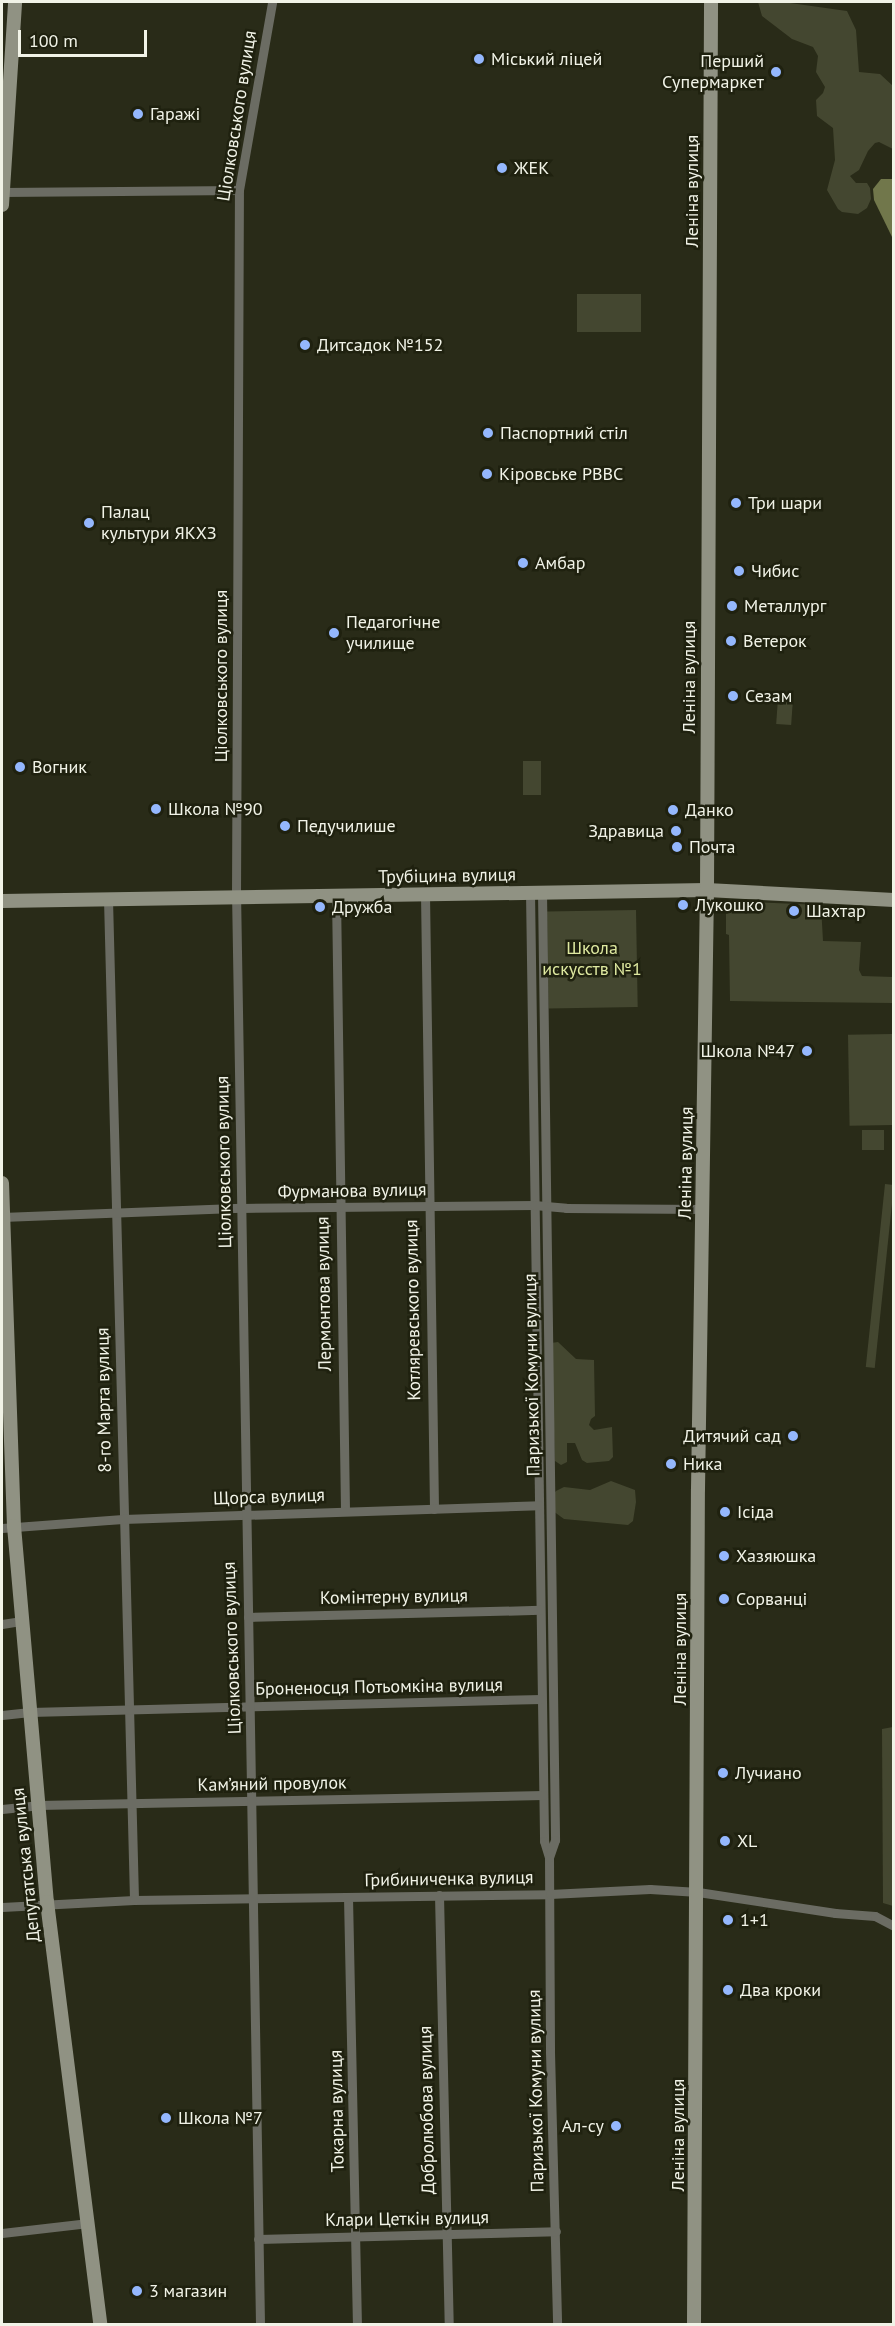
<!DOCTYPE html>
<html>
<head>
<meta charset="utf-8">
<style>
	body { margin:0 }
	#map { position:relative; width:895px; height:2326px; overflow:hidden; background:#292b18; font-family:"PT Sans",sans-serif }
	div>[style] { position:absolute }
	.green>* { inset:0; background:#444730; transform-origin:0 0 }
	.water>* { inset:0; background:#71774b }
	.street>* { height:9px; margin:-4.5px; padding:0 4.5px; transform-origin:4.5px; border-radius:4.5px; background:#6b6c63 }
	.secondary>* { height:14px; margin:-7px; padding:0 7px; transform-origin:7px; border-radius:7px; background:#909283 }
	.dots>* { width:16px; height:16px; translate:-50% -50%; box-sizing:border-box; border:3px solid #1f210f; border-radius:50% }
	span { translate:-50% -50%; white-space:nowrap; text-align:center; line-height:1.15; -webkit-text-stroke:5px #1f210f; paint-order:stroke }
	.poi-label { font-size:18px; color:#f1f3e7 }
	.left { translate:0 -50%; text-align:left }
	.right { translate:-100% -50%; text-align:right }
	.street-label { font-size:18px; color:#f1f3e7 }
	.park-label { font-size:18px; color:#dfe9a0 }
	.frame { position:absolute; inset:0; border:3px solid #f1f3e7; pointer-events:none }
	.scale { position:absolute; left:18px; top:30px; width:129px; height:27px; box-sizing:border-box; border:3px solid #f1f3e7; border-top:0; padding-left:8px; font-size:18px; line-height:21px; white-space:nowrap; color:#f1f3e7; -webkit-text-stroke:4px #1f210f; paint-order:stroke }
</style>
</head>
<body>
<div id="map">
	<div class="green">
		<div style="clip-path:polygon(758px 2px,783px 2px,847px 11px,856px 30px,859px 72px,880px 74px,893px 86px,893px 149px,879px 142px,875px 143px,868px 151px,859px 170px,850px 176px,856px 183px,867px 183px,870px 188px,871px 199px,867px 208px,858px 214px,842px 212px,838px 209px,827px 190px,835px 160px,833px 128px,817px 116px,816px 100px,823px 93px,825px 87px,816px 72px,818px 56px,813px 47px,792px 39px,762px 16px)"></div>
		<div style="left:577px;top:294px;width:64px;height:38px"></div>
		<div style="left:778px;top:698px;width:15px;height:26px;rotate:4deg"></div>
		<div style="left:523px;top:761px;width:18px;height:34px"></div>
		<div style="clip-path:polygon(730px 901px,821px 905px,823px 941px,861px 942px,859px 970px,862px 976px,893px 977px,893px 1003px,730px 1001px,729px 935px,726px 934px,726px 904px)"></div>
		<div style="left:636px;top:910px;width:97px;height:89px;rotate:89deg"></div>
		<div style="left:892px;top:1034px;width:91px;height:44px;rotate:89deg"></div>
		<div style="left:862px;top:1130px;width:22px;height:20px"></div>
		<div style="left:885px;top:1184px;width:9px;height:184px;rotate:6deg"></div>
		<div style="clip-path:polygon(558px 1342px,576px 1359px,594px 1360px,595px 1416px,591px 1419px,589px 1425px,594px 1430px,612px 1427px,613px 1457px,609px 1461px,587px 1463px,582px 1460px,575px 1443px,567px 1443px,567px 1462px,561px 1465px,555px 1461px,551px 1343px)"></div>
		<div style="clip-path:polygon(611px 1481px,635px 1490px,636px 1502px,633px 1521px,628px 1525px,564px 1519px,553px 1511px,552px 1496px,556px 1491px,564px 1487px,590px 1490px)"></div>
		<div style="clip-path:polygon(893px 1727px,894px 1727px,893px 1906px,883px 1903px,882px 1729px)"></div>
	</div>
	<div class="water">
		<div style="clip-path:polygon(881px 179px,893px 179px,893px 239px,874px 200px,873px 189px)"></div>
	</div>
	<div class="street">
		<div style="left:2px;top:192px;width:237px;rotate:-0.5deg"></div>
		<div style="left:530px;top:892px;width:949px;rotate:89.15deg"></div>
		<div style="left:544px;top:1841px;width:17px;rotate:73deg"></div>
		<div style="left:549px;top:1857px;width:195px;rotate:89.7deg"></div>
		<div style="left:550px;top:2052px;width:272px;rotate:88.5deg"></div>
		<div style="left:542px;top:892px;width:948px;rotate:89.21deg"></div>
		<div style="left:555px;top:1840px;width:18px;rotate:109deg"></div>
		<div style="left:425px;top:894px;width:615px;rotate:89.16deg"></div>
		<div style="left:336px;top:896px;width:615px;rotate:89.16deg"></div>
		<div style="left:108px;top:899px;width:1001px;rotate:88.51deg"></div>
		<div style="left:2px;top:1217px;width:239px;rotate:-2.2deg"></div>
		<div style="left:241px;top:1208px;width:293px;rotate:-0.6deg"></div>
		<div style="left:534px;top:1205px;width:32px;rotate:5deg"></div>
		<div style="left:566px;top:1208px;width:137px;rotate:0.4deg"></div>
		<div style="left:2px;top:1528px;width:121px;rotate:-4.3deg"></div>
		<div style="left:123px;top:1519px;width:416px;rotate:-1.9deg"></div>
		<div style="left:248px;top:1617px;width:292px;rotate:-1.4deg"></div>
		<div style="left:2px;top:1624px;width:20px;rotate:-9deg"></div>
		<div style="left:2px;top:1715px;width:28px;rotate:-6deg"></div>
		<div style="left:30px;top:1712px;width:511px;rotate:-1.46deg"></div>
		<div style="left:2px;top:1809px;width:36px;rotate:-6deg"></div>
		<div style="left:38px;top:1805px;width:505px;rotate:-1.13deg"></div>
		<div style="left:439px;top:1895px;width:429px;rotate:88.7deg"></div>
		<div style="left:348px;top:1897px;width:427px;rotate:88.8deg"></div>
		<div style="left:2px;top:1907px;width:132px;rotate:-3deg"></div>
		<div style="left:134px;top:1900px;width:416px;rotate:-0.8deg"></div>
		<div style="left:550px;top:1894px;width:100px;rotate:-2.9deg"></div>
		<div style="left:650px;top:1889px;width:48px;rotate:3.6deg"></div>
		<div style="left:698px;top:1892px;width:139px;rotate:8.7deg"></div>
		<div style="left:835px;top:1913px;width:40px;rotate:4.3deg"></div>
		<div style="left:875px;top:1916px;width:21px;rotate:28deg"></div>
		<div style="left:2px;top:2233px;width:87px;rotate:-6.6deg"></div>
		<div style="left:258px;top:2239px;width:298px;rotate:-1.5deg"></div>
		<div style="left:260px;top:2324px;width:1427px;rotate:-90.96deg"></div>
		<div style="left:236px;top:897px;width:707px;rotate:-89.76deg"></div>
		<div style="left:239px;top:190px;width:191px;rotate:-80deg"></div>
	</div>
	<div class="secondary">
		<div style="left:2px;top:205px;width:203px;rotate:-86.3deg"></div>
		<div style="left:2px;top:901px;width:705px;rotate:-0.89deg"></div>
		<div style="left:707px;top:890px;width:187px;rotate:3.1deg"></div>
		<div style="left:2px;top:1183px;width:343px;rotate:88deg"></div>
		<div style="left:14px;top:1526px;width:377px;rotate:85deg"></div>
		<div style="left:47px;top:1902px;width:425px;rotate:82.8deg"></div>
		<div style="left:694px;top:2324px;width:835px;rotate:-89.73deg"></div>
		<div style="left:698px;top:1489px;width:599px;rotate:-89.14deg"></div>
		<div style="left:707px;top:890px;width:888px;rotate:-89.74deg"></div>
	</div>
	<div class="dots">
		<div style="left:479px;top:59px;background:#94b7fd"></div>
		<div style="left:776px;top:72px;background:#94b7fd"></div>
		<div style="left:138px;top:114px;background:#94b7fd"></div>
		<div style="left:502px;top:168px;background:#94b7fd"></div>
		<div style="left:305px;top:345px;background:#94b7fd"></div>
		<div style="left:488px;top:433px;background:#94b7fd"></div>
		<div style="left:487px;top:474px;background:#94b7fd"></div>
		<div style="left:736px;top:503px;background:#94b7fd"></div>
		<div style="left:89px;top:523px;background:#94b7fd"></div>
		<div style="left:523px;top:563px;background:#94b7fd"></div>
		<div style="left:739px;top:571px;background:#94b7fd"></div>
		<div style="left:732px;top:606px;background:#94b7fd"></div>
		<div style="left:334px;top:633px;background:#94b7fd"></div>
		<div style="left:731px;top:641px;background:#94b7fd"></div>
		<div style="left:733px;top:696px;background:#94b7fd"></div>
		<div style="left:20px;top:767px;background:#94b7fd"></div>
		<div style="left:156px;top:809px;background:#94b7fd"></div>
		<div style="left:673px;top:810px;background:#94b7fd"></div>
		<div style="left:285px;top:826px;background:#94b7fd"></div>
		<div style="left:676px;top:831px;background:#94b7fd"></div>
		<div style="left:677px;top:847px;background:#94b7fd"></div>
		<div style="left:683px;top:905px;background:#94b7fd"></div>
		<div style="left:320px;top:907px;background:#94b7fd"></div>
		<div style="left:794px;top:911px;background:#94b7fd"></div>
		<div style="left:807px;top:1051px;background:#94b7fd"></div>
		<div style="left:793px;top:1436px;background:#94b7fd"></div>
		<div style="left:671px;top:1464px;background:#94b7fd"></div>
		<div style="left:725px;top:1512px;background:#94b7fd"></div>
		<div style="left:724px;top:1556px;background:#94b7fd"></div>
		<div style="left:724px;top:1599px;background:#94b7fd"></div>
		<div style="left:723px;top:1773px;background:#94b7fd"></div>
		<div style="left:725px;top:1841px;background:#94b7fd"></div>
		<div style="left:728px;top:1920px;background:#94b7fd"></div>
		<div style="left:728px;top:1990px;background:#94b7fd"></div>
		<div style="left:166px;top:2118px;background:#94b7fd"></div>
		<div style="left:616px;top:2126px;background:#94b7fd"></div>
		<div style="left:137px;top:2291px;background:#94b7fd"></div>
	</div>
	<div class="poi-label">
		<span class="left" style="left:491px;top:59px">Міський ліцей</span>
		<span class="right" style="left:764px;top:72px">Перший<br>Супермаркет</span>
		<span class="left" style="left:150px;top:114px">Гаражі</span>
		<span class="left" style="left:514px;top:168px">ЖЕК</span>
		<span class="left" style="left:317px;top:345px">Дитсадок №152</span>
		<span class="left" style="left:500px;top:433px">Паспортний стіл</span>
		<span class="left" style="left:499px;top:474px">Кіровське РВВС</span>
		<span class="left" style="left:748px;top:503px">Три шари</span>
		<span class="left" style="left:101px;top:523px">Палац<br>культури ЯКХЗ</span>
		<span class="left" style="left:535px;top:563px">Амбар</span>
		<span class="left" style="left:751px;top:571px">Чибис</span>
		<span class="left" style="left:744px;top:606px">Металлург</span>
		<span class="left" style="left:346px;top:633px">Педагогічне<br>училище</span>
		<span class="left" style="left:743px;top:641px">Ветерок</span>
		<span class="left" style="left:745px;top:696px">Сезам</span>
		<span class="left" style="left:32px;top:767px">Вогник</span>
		<span class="left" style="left:168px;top:809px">Школа №90</span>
		<span class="left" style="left:685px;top:810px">Данко</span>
		<span class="left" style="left:297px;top:826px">Педучилише</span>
		<span class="right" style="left:664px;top:831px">Здравица</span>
		<span class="left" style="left:689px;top:847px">Почта</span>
		<span class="left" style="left:695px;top:905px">Лукошко</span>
		<span class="left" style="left:332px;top:907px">Дружба</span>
		<span class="left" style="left:806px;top:911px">Шахтар</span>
		<span class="right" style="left:795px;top:1051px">Школа №47</span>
		<span class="right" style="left:781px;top:1436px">Дитячий сад</span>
		<span class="left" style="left:683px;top:1464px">Ника</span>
		<span class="left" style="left:737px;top:1512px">Ісіда</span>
		<span class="left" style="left:736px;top:1556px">Хазяюшка</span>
		<span class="left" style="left:736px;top:1599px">Сорванці</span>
		<span class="left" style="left:735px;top:1773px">Лучиано</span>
		<span class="left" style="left:737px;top:1841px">XL</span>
		<span class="left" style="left:740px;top:1920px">1+1</span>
		<span class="left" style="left:740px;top:1990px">Два кроки</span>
		<span class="left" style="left:178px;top:2118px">Школа №7</span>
		<span class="right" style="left:604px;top:2126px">Ал-су</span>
		<span class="left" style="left:149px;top:2291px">3 магазин</span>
	</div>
	<div class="street-label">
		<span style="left:237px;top:116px;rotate:-81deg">Ціолковського вулиця</span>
		<span style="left:692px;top:191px;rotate:-90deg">Леніна вулиця</span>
		<span style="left:221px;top:676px;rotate:-90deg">Ціолковського вулиця</span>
		<span style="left:689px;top:677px;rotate:-90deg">Леніна вулиця</span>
		<span style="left:447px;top:876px;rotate:-1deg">Трубіцина вулиця</span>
		<span style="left:224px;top:1162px;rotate:-91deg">Ціолковського вулиця</span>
		<span style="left:686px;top:1163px;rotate:-89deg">Леніна вулиця</span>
		<span style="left:352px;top:1191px;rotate:-1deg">Фурманова вулиця</span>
		<span style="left:324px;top:1294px;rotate:-91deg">Лермонтова вулиця</span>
		<span style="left:413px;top:1310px;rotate:-91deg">Котляревського вулиця</span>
		<span style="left:532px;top:1375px;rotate:-91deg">Паризької Комуни вулиця</span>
		<span style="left:104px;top:1400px;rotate:-91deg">8-го Марта вулиця</span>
		<span style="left:269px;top:1497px;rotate:-2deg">Щорса вулиця</span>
		<span style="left:394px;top:1597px;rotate:-1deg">Комінтерну вулиця</span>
		<span style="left:232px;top:1648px;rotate:-92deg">Ціолковського вулиця</span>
		<span style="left:680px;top:1649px;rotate:-90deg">Леніна вулиця</span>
		<span style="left:379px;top:1687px;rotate:-1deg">Броненосця Потьомкіна вулиця</span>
		<span style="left:272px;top:1784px;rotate:-1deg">Кам’яний провулок</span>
		<span style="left:26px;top:1865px;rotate:-96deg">Депутатська вулиця</span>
		<span style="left:449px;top:1879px;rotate:-1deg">Грибиниченка вулиця</span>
		<span style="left:536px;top:2091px;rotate:-91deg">Паризької Комуни вулиця</span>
		<span style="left:427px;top:2110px;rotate:-91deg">Добролюбова вулиця</span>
		<span style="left:337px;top:2111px;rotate:-91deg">Токарна вулиця</span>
		<span style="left:678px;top:2135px;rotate:-90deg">Леніна вулиця</span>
		<span style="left:407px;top:2219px;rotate:-1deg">Клари Цеткін вулиця</span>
	</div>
	<div class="park-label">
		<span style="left:592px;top:959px">Школа<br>искусств №1</span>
	</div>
	<div class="frame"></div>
	<div class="scale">100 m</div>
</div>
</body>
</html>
